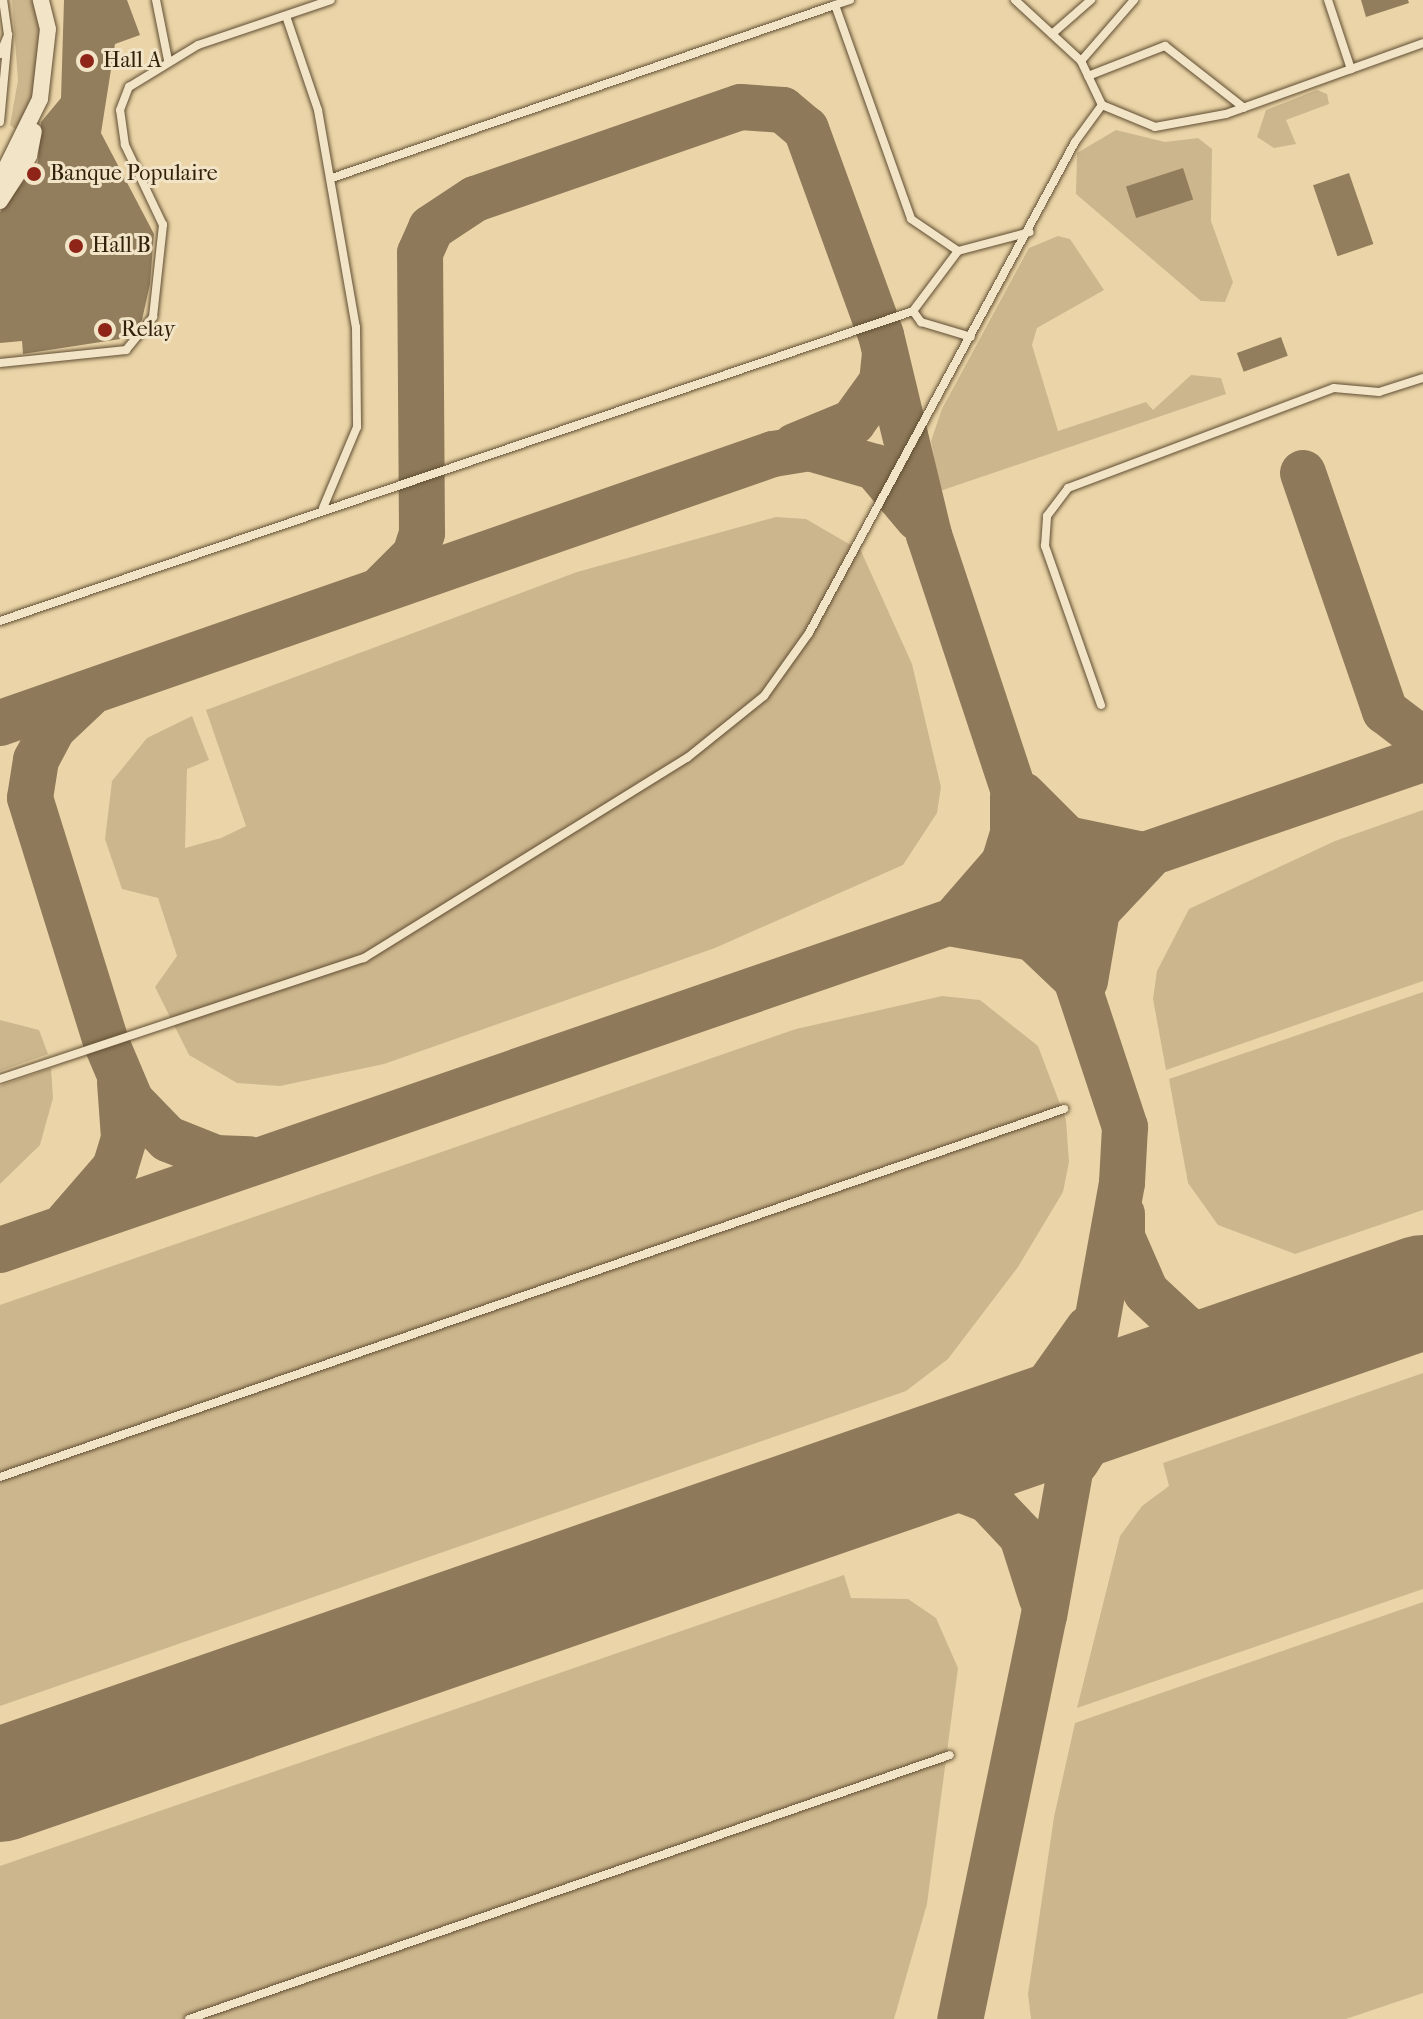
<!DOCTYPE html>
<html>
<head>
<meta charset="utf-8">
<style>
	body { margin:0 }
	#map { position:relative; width:1423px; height:2019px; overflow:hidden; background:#ebd5a8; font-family:"IM FELL French Canon",serif }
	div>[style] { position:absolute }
	.green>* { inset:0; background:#ccb68d }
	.taxiway>* { height:46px; margin:-23px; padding:0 23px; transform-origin:23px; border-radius:23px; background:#8e7a5a }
	.runway>* { height:114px; margin:-57px; padding:0 57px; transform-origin:57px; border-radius:57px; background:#8e7a5a }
	.building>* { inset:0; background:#927e5d; transform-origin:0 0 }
	.roads { filter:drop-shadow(0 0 2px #604d32) drop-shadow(0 0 2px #604d32) }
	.service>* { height:8px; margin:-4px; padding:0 4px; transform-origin:4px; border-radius:4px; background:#f2e4c6 }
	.minor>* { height:16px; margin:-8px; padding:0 8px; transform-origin:8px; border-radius:8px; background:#f2e4c6 }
	.dots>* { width:22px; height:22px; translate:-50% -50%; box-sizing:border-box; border:4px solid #f2e4c6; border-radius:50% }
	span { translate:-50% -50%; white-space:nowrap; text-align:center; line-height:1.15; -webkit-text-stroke:6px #f2e4c6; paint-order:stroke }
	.poi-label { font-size:22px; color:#32200b }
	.left { translate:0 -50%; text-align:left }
</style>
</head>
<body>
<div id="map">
	<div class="green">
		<div style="clip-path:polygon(12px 0,35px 0,40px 34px,35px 86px,20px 133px,10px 125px,18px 80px)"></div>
		<div style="clip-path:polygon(1317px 90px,1327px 94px,1329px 104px,1286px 120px,1296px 144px,1274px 148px,1257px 137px,1266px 110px)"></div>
		<div style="clip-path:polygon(1116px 130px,1165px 142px,1198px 138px,1212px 149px,1211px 221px,1233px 282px,1225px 302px,1201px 301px,1076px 194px,1077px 153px)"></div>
		<div style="clip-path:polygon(1058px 236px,1070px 239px,1104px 290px,1037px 328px,1032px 345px,1058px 431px,1146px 402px,1153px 410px,1191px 375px,1221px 378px,1226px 394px,940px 491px,931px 441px,942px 409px,1029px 248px)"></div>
		<div style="clip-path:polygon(776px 517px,806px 519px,861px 551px,912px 664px,941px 787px,937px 813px,903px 865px,715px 948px,384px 1064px,280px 1086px,237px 1083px,189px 1055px,155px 987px,177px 956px,158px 898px,122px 889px,105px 839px,112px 781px,147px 738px,192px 716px,209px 760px,187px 769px,185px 848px,221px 838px,246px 826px,206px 710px,577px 572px)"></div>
		<div style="clip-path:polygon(1423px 810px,1423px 981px,1166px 1070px,1153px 999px,1157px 971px,1189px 909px,1335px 841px)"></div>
		<div style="clip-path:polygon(1423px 992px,1423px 1210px,1295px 1254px,1218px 1225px,1188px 1183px,1169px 1079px)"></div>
		<div style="clip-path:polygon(942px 996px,980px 1000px,1038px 1046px,1066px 1120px,1069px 1162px,1063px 1192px,1018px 1267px,948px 1359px,906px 1391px,0 1706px,0 1305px,796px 1029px)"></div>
		<div style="clip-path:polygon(0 1020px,39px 1030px,48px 1054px,0 1071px)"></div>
		<div style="clip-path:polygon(51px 1068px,53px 1098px,40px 1145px,0 1184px,0 1086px)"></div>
		<div style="clip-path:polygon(1423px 1373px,1423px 1589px,1077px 1708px,1120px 1536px,1142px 1506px,1169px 1486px,1163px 1463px)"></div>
		<div style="clip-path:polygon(844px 1575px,851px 1598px,908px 1599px,936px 1618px,958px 1668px,927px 1904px,894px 2019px,0 2019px,0 1866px)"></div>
		<div style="clip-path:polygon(1423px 1602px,1423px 1993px,1346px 2019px,1031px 2019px,1028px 1994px,1054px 1817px,1075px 1723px)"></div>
	</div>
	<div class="taxiway">
		<div style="left:795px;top:446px;width:63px;rotate:-22.5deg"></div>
		<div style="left:853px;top:422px;width:49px;rotate:-54.1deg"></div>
		<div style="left:882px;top:382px;width:29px;rotate:-84deg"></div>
		<div style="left:1303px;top:473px;width:252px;rotate:71deg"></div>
		<div style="left:1385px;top:711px;width:48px;rotate:37.3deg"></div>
		<div style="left:381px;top:589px;width:48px;rotate:-45deg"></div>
		<div style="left:415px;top:555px;width:23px;rotate:-72deg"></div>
		<div style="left:422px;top:533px;width:280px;rotate:-90.4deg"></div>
		<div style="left:420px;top:253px;width:27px;rotate:-66deg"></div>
		<div style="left:431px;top:228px;width:53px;rotate:-33.4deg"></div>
		<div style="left:475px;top:199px;width:281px;rotate:-19.1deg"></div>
		<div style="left:741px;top:107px;width:42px;rotate:4.1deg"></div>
		<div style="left:783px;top:110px;width:30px;rotate:40deg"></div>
		<div style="left:806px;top:129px;width:219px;rotate:70deg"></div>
		<div style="left:881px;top:335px;width:206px;rotate:76.5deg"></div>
		<div style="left:929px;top:535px;width:624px;rotate:71.68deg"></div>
		<div style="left:1125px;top:1127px;width:56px;rotate:93.1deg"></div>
		<div style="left:1122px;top:1183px;width:439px;rotate:100.2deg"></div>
		<div style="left:1044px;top:1615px;width:413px;rotate:101.7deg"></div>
		<div style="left:87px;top:696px;width:47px;rotate:136.7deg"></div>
		<div style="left:53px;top:728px;width:36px;rotate:118deg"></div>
		<div style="left:36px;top:760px;width:38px;rotate:99deg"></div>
		<div style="left:30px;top:798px;width:256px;rotate:72.7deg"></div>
		<div style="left:106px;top:1042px;width:64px;rotate:67deg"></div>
		<div style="left:131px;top:1101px;width:53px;rotate:45.8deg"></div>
		<div style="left:168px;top:1139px;width:52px;rotate:21.6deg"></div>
		<div style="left:216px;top:1158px;width:33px;rotate:2deg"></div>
		<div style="left:0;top:723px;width:818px;rotate:-19.19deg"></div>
		<div style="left:773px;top:454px;width:36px;rotate:-9deg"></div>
		<div style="left:809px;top:448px;width:69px;rotate:16.1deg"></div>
		<div style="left:875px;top:467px;width:67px;rotate:49.9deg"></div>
		<div style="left:1023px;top:795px;width:62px;rotate:45deg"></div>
		<div style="left:1067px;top:839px;width:73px;rotate:11.9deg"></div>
		<div style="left:956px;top:918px;width:73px;rotate:-48.9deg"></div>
		<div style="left:1004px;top:863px;width:30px;rotate:-73deg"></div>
		<div style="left:1013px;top:834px;width:37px;rotate:-90deg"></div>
		<div style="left:955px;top:924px;width:79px;rotate:10.2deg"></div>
		<div style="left:1033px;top:938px;width:61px;rotate:43.7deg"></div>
		<div style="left:1085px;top:981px;width:71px;rotate:-80.3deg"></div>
		<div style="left:1097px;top:911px;width:71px;rotate:-46.7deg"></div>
		<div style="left:1122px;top:1214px;width:23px;rotate:90deg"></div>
		<div style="left:1122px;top:1237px;width:60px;rotate:66.4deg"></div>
		<div style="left:1146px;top:1292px;width:56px;rotate:42.8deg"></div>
		<div style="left:1187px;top:1330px;width:62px;rotate:13.1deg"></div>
		<div style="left:1247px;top:1344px;width:53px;rotate:-8.7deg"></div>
		<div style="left:68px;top:1222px;width:72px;rotate:-49deg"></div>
		<div style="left:115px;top:1168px;width:31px;rotate:-73deg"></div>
		<div style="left:124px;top:1138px;width:56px;rotate:-94.1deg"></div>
		<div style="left:0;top:1250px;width:1505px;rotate:-19.04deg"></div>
		<div style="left:970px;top:1450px;width:91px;rotate:-37.9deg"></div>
		<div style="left:1042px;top:1394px;width:80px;rotate:-54.7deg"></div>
		<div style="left:1076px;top:1462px;width:43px;rotate:-57.4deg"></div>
		<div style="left:1099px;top:1426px;width:47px;rotate:-44.1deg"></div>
		<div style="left:882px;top:1480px;width:57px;rotate:1deg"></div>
		<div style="left:939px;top:1481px;width:53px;rotate:21.2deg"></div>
		<div style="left:988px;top:1500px;width:50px;rotate:46.6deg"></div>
		<div style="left:1022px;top:1536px;width:66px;rotate:72.4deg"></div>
	</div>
	<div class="runway">
		<div style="left:0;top:1785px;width:1506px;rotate:-19.11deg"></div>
	</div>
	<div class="building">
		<div style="clip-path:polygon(64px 0,127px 0,140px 35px,115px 44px,101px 133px,154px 234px,150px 284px,142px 320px,127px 338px,23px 354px,22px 341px,0 343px,0 212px,38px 162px,41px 122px,61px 98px)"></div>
		<div style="clip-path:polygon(1361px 0,1408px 0,1409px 3px,1366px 17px)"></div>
		<div style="left:1183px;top:168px;width:33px;height:60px;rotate:72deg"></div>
		<div style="left:1349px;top:173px;width:75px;height:38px;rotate:71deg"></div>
		<div style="left:1281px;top:337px;width:20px;height:47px;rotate:70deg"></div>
	</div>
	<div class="roads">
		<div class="service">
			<div style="left:156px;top:0;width:61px;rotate:78.7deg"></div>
			<div style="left:850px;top:0;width:16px;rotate:162deg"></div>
			<div style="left:835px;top:5px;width:227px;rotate:70.4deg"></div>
			<div style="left:911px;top:219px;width:57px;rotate:34.2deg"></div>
			<div style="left:1015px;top:0;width:90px;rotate:42.7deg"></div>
			<div style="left:1081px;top:61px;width:49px;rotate:64.5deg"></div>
			<div style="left:1102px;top:105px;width:57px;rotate:22.5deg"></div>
			<div style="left:1155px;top:127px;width:72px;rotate:-10.4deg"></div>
			<div style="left:1226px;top:114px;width:209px;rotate:-19.8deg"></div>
			<div style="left:1328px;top:0;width:73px;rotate:71.6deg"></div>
			<div style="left:286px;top:16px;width:99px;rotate:71.2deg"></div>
			<div style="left:318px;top:110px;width:220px;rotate:80.1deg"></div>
			<div style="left:356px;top:327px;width:100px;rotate:89.4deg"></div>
			<div style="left:357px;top:427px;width:88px;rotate:112.8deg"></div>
			<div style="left:1052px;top:34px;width:52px;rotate:-41.1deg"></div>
			<div style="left:0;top:54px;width:21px;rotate:-67deg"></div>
			<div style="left:8px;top:35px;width:35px;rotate:-98deg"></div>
			<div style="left:1081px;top:61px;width:81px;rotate:-49deg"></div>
			<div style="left:1088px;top:76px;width:83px;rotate:-21.3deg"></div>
			<div style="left:1165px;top:46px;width:100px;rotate:38.1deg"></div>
			<div style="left:0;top:122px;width:87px;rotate:-84.7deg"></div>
			<div style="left:332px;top:178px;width:532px;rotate:-18.98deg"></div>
			<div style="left:913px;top:311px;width:14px;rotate:54deg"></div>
			<div style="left:921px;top:322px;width:52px;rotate:16.7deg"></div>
			<div style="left:0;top:363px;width:127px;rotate:-5.9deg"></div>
			<div style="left:126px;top:350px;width:43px;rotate:-50.7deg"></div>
			<div style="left:153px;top:317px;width:93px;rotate:-83.8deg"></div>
			<div style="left:163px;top:225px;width:89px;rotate:-115.4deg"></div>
			<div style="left:125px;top:145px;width:35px;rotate:-98deg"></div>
			<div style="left:120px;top:110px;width:25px;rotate:-69deg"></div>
			<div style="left:129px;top:87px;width:81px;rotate:-31.3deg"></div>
			<div style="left:198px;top:45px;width:140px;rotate:-18.7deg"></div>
			<div style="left:0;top:621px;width:964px;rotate:-18.75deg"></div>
			<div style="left:913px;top:311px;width:75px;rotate:-53.1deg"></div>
			<div style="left:958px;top:251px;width:74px;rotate:-14.8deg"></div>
			<div style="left:1101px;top:705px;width:169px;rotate:-109.4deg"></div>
			<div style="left:1045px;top:546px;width:30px;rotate:-86deg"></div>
			<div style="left:1047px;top:516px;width:35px;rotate:-53deg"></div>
			<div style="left:1068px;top:488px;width:284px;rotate:-20.6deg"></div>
			<div style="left:1334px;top:388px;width:45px;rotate:5.1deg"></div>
			<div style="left:1379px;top:392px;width:46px;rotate:-17.7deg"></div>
			<div style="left:0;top:1079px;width:384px;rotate:-18.4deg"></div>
			<div style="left:364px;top:958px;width:380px;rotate:-31.8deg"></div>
			<div style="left:687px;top:758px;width:99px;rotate:-38.8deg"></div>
			<div style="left:764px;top:696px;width:77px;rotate:-54.5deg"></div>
			<div style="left:809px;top:633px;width:558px;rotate:-61.55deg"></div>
			<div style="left:1075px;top:142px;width:46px;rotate:-53.9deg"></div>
			<div style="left:0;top:1477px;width:1126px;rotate:-19.08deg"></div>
			<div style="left:189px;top:2019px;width:805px;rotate:-19.13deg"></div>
		</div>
		<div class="minor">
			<div style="left:0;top:180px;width:90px;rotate:-63.7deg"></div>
			<div style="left:40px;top:99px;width:70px;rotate:-83.5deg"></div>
			<div style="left:48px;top:29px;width:30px;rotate:-104deg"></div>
			<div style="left:0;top:201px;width:54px;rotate:-57.2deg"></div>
			<div style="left:29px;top:156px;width:25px;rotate:-79deg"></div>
		</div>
	</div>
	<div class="dots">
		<div style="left:87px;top:61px;background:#8f2418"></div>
		<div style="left:34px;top:174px;background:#8f2418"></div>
		<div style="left:76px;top:246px;background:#8f2418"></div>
		<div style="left:105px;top:330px;background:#8f2418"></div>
	</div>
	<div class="poi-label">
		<span class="left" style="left:103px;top:61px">Hall A</span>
		<span class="left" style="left:50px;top:174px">Banque Populaire</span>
		<span class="left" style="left:92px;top:246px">Hall B</span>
		<span class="left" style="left:121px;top:330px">Relay</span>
	</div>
</div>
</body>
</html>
